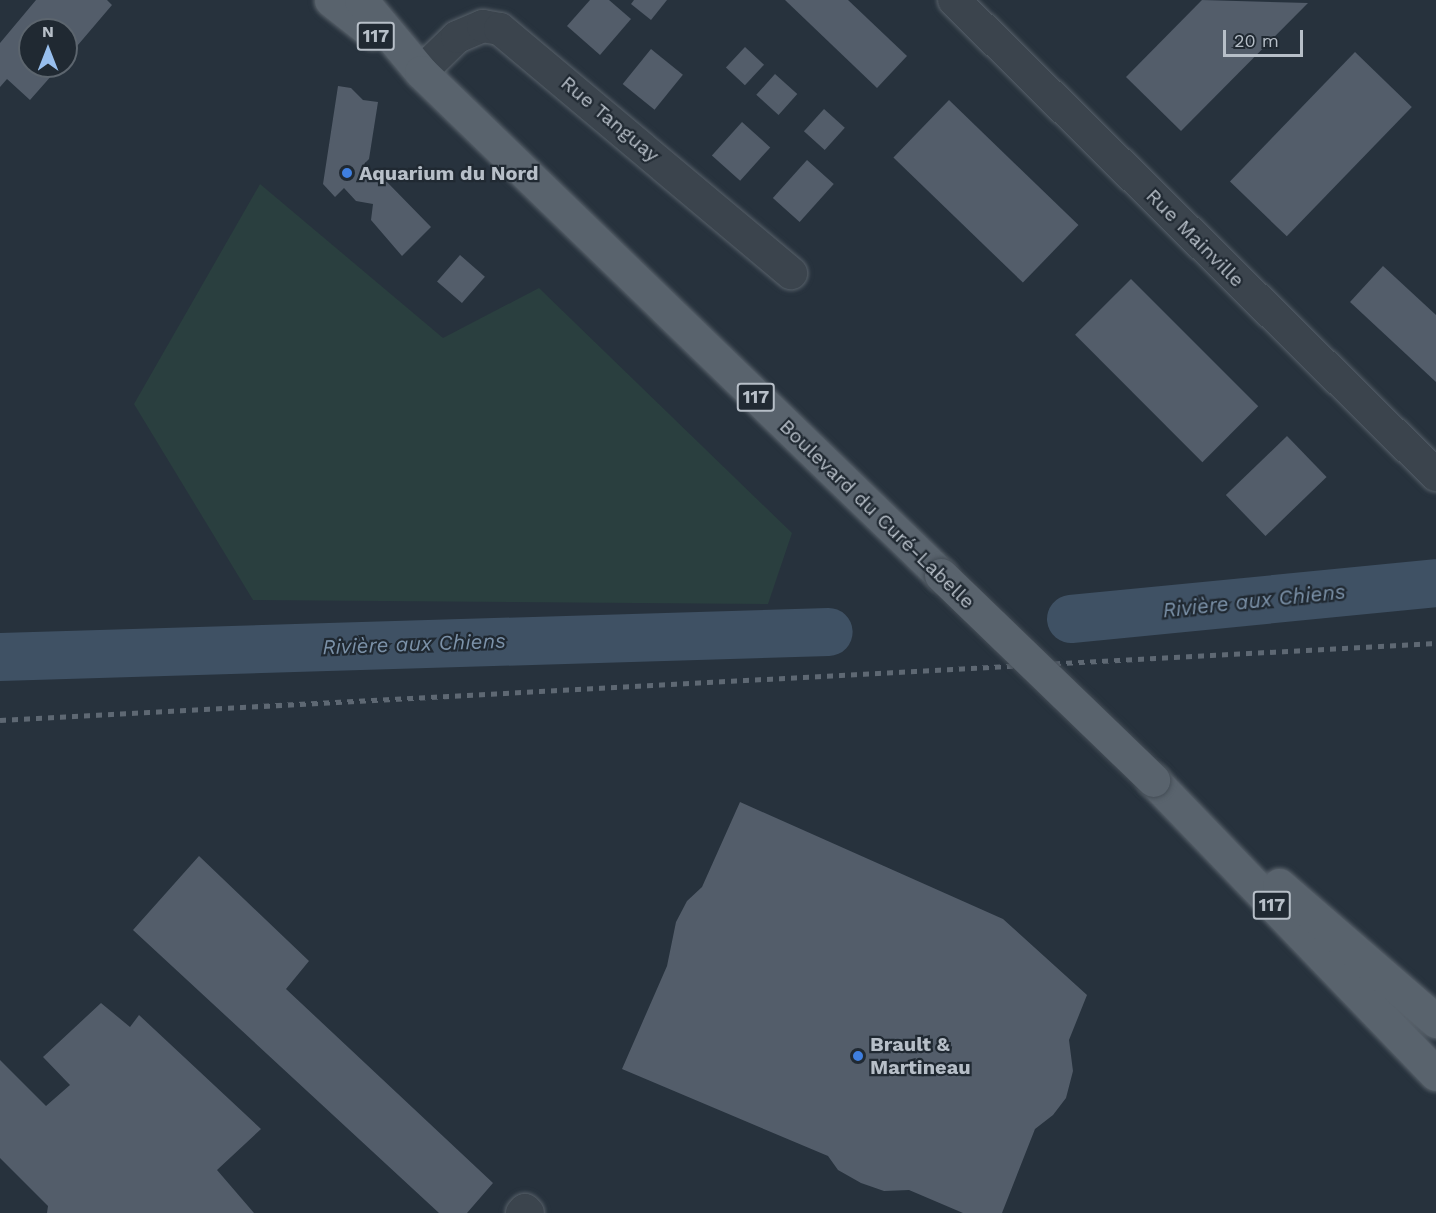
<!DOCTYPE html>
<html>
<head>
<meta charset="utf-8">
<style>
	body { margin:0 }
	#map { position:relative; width:1436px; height:1213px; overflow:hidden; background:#27323d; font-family:"Work Sans",sans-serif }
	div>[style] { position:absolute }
	.green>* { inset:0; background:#2a3f3f }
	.river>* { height:48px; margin:-24px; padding:0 24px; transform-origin:24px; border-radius:24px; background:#3f5164 }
	.building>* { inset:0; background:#535d6a; transform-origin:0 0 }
	.roads { filter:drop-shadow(0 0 2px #59626b) drop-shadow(0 0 2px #59626b) }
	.minor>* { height:32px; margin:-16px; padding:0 16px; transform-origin:16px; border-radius:16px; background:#3b444d }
	.major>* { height:33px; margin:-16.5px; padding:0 16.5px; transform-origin:16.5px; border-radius:16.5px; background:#59636d }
	.rail>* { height:4.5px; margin-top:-2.25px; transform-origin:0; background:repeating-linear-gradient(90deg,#5e6873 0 6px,transparent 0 12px) }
	.bridges { filter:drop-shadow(0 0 2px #444d56) drop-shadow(0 0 2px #444d56) }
	.major-bridge>* { height:33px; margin:-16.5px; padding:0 16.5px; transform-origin:16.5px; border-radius:16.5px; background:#59636d }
	.dots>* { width:16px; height:16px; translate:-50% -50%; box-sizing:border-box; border:3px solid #202932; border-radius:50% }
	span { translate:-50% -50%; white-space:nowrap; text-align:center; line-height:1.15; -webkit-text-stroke:4.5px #202932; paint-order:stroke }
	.shield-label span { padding:2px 4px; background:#202932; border:2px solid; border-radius:4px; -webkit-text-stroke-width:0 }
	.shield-label { font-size:18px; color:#b7bfc8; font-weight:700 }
	.street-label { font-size:20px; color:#b7bfc8 }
	.poi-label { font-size:20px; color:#b7bfc8; font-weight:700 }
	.left { translate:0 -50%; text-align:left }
	.water-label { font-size:21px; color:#7b91a8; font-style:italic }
	.north { position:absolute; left:18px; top:18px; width:60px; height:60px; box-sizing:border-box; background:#202932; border:2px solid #5c656e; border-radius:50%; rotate:0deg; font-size:16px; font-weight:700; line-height:24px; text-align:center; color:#b7bfc8 }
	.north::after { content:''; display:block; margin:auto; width:21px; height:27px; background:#97beed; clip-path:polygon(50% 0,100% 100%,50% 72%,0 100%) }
	.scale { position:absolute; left:1223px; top:30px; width:80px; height:27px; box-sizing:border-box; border:3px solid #b7bfc8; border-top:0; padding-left:8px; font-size:18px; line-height:21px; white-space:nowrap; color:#b7bfc8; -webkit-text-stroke:4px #202932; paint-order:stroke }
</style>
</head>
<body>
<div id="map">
	<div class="green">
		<div style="clip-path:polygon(260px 184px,443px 338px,539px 288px,792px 533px,768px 604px,253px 600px,134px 404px)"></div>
	</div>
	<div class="river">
		<div style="left:1071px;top:619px;width:367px;rotate:-5.6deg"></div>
		<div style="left:0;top:657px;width:829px;rotate:-1.73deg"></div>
	</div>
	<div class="building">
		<div style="clip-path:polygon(36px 0,107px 0,112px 5px,66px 59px,66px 30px,30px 30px,30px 66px,60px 66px,30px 100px,7px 79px,0 87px,0 43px)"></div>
		<div style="clip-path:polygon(590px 0,609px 0,631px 19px,600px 55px,567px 26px)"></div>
		<div style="clip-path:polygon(634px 0,667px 0,651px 20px,631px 4px)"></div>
		<div style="clip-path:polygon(785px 0,848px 0,907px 56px,877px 88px)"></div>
		<div style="clip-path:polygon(1202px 0,1308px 3px,1181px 131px,1126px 77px)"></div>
		<div style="left:745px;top:47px;width:26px;height:28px;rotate:43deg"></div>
		<div style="left:651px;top:49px;width:41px;height:45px;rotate:39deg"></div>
		<div style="left:1355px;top:52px;width:79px;height:180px;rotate:44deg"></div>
		<div style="left:775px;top:74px;width:30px;height:28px;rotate:42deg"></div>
		<div style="clip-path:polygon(338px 86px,351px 88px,363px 100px,378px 102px,369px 159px,363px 165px,378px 180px,387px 182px,431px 227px,402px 256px,371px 220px,373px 204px,356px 201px,344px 188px,335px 197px,323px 184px)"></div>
		<div style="left:949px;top:100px;width:180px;height:80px;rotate:44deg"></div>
		<div style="left:824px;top:109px;width:28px;height:30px;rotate:42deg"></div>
		<div style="left:742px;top:122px;width:38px;height:45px;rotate:42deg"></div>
		<div style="left:807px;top:160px;width:36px;height:51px;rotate:42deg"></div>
		<div style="left:460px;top:255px;width:33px;height:35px;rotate:41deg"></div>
		<div style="clip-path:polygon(1383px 266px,1436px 315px,1436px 382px,1350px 302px)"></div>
		<div style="left:1131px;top:279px;width:180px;height:79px;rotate:45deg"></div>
		<div style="left:1287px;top:436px;width:57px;height:85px;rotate:46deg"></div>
		<div style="clip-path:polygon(740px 802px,1003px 919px,1087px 995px,1069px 1040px,1073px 1071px,1066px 1098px,1053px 1115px,1035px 1129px,1002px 1213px,963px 1213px,909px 1190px,884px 1191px,861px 1183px,838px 1170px,828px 1156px,622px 1069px,667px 966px,676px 922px,687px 901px,702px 887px)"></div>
		<div style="clip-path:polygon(199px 856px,309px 961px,286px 989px,493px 1183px,467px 1213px,439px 1213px,133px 930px)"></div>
		<div style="clip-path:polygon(101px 1003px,130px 1027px,139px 1015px,261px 1129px,217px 1170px,254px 1213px,47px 1213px,48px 1206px,0 1158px,0 1060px,46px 1106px,70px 1085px,43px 1057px)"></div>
	</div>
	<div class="roads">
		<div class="minor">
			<div style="left:954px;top:0;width:677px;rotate:44.58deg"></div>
			<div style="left:421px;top:72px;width:50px;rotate:-44.2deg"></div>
			<div style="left:457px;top:37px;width:28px;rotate:-23deg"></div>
			<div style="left:483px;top:26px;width:17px;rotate:10deg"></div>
			<div style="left:500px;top:29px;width:380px;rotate:40deg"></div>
			<div style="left:522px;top:1213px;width:4px;rotate:-45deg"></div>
			<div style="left:525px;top:1210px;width:4px;rotate:45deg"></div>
		</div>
		<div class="major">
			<div style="left:331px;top:0;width:53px;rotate:38.2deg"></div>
			<div style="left:361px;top:0;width:94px;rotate:50.2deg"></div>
			<div style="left:421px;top:72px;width:723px;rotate:44.05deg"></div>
			<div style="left:1153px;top:780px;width:408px;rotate:46.1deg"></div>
			<div style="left:1279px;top:885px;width:208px;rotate:40.9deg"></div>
		</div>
	</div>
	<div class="rail">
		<div style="left:0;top:720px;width:1438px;rotate:-3.07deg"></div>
	</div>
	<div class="bridges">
		<div class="major-bridge">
			<div style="left:941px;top:575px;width:295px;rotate:44deg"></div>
		</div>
	</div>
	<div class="dots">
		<div style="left:347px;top:173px;background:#3f7fe0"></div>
		<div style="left:858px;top:1056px;background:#3f7fe0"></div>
	</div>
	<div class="shield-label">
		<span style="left:376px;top:36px">117</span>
		<span style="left:756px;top:397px">117</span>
		<span style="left:1272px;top:905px">117</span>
	</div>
	<div class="street-label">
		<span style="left:610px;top:119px;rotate:40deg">Rue Tanguay</span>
		<span style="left:1195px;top:238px;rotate:45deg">Rue Mainville</span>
		<span style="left:877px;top:514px;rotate:44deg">Boulevard du Curé-Labelle</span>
	</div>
	<div class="poi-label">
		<span class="left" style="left:359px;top:173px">Aquarium du Nord</span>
		<span class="left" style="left:870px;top:1056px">Brault &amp;<br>Martineau</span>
	</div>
	<div class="water-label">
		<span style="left:1254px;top:601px;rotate:-6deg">Rivière aux Chiens</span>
		<span style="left:414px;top:644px;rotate:-2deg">Rivière aux Chiens</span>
	</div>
	<div class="north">N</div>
	<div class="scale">20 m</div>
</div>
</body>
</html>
